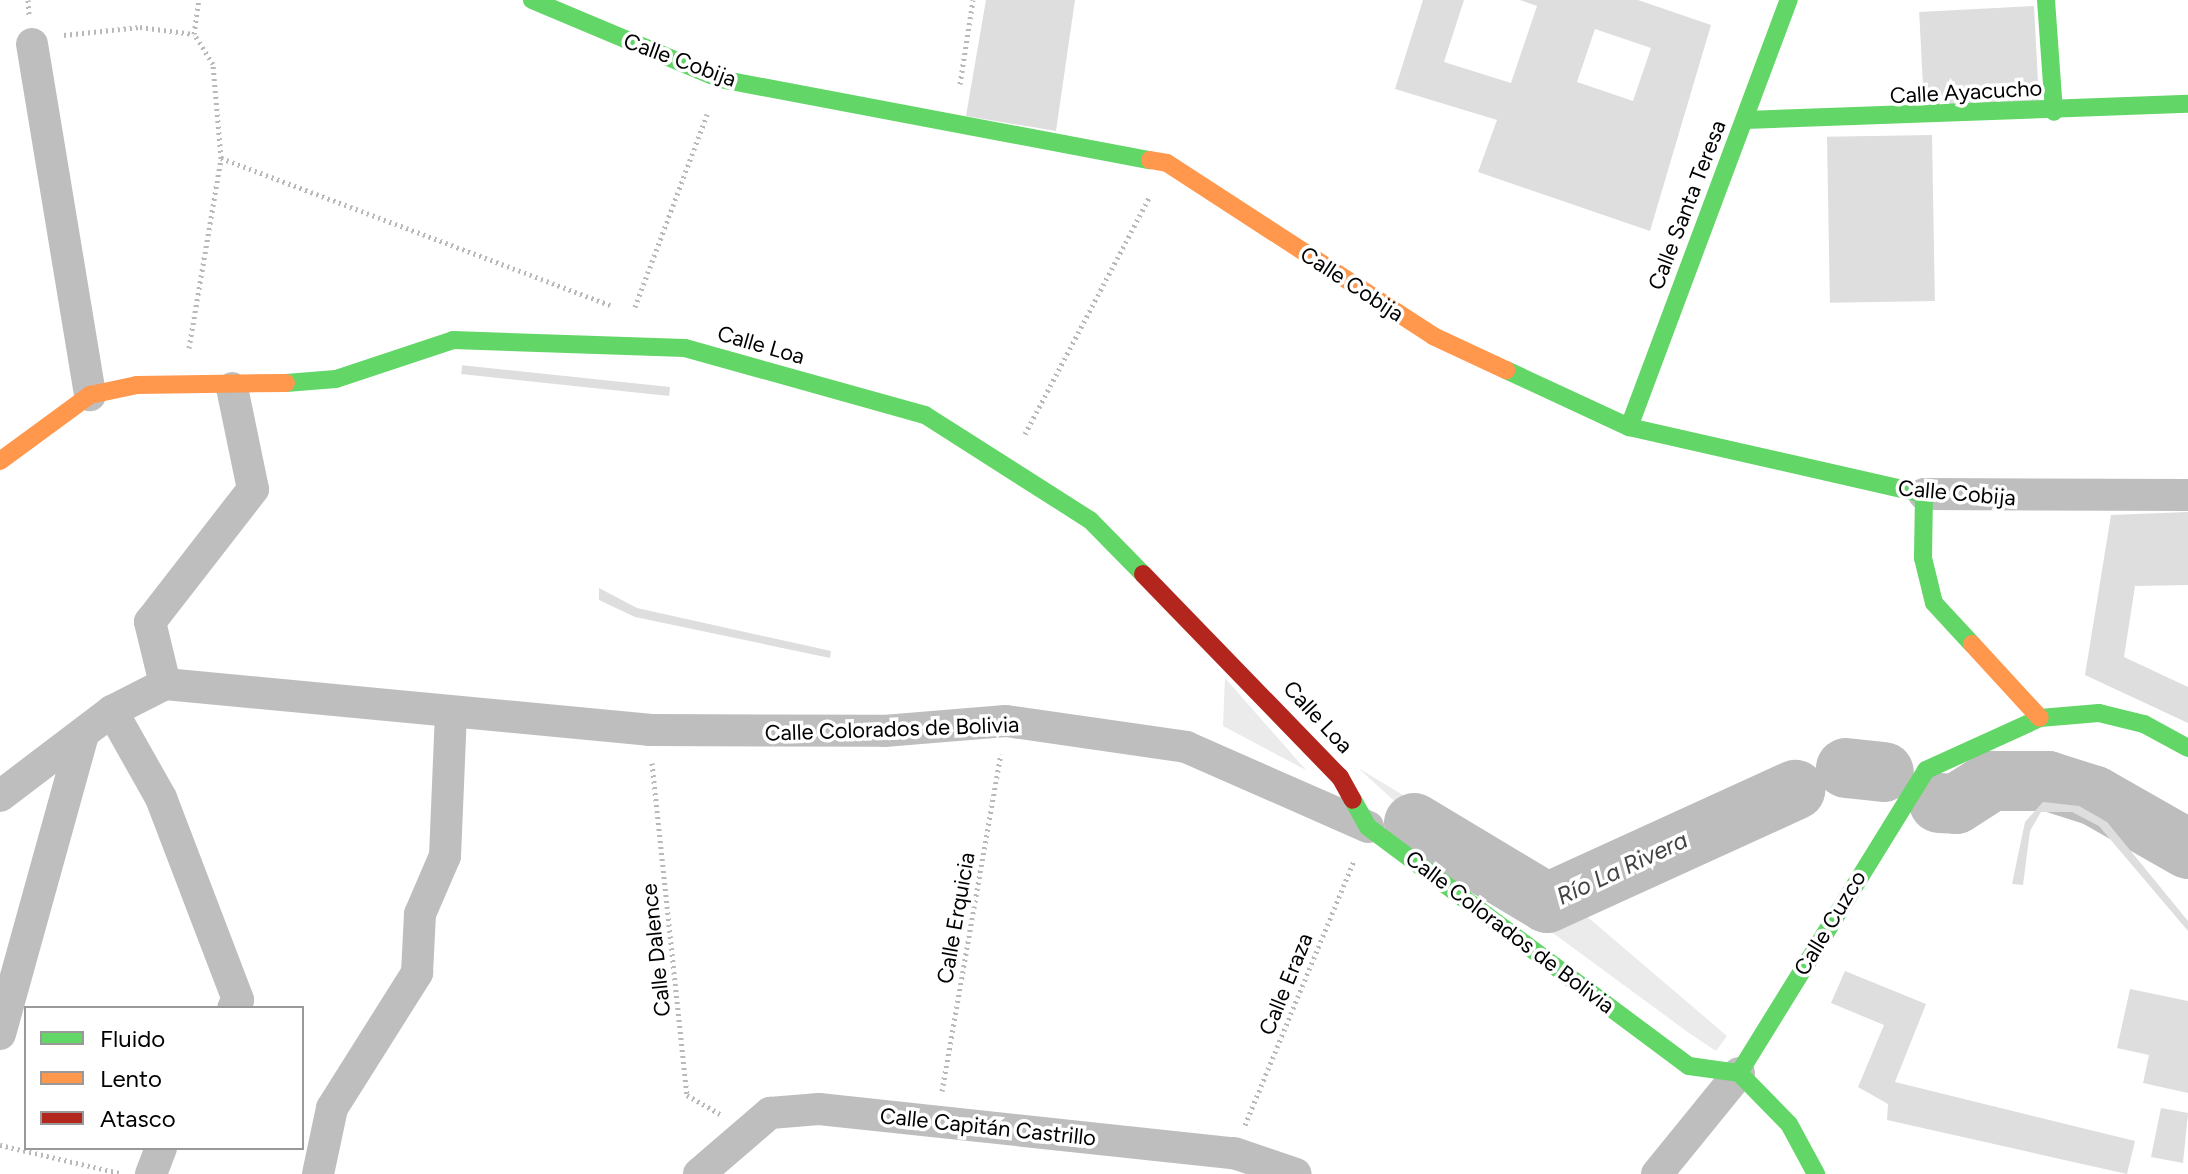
<!DOCTYPE html>
<html>
<head>
<meta charset="utf-8">
<style>
	body { margin:0 }
	#map { position:relative; width:2188px; height:1174px; overflow:hidden; background:#fff; font-family:Figtree,sans-serif }
	div>[style] { position:absolute }
	.green>* { inset:0; background:#ebebeb }
	.river>* { height:60px; margin:-30px; padding:0 30px; transform-origin:30px; border-radius:30px; background:#bdbdbd }
	.building>* { inset:0; background:#dedede; transform-origin:0 0 }
	.path>* { height:5px; margin-top:-2.5px; transform-origin:0; background:repeating-linear-gradient(90deg,#b9b9b9 0 2px,transparent 0 6px) }
	.street>* { height:32px; margin:-16px; padding:0 16px; transform-origin:16px; border-radius:16px; background:#bebebe }
	.fast>* { height:18px; margin:-9px; padding:0 9px; transform-origin:9px; border-radius:9px; background:#63d668 }
	.slow>* { height:18px; margin:-9px; padding:0 9px; transform-origin:9px; border-radius:9px; background:#ff974d }
	.jam>* { height:18px; margin:-9px; padding:0 9px; transform-origin:9px; border-radius:9px; background:#b3261e }
	span { translate:-50% -50%; white-space:nowrap; text-align:center; line-height:1.15; -webkit-text-stroke:7px #fff; paint-order:stroke }
	.street-label { font-size:22px; color:#000 }
	.water-label { font-size:24px; color:#424242; font-style:italic }
	.legend { position:absolute; left:24px; top:1006px; width:280px; height:144px; box-sizing:border-box; background:#fff; border:2px solid #999; margin:0; padding:10px 14px; list-style:none; font-size:24px; color:#000 }
	.legend li { display:flex; align-items:center; gap:16px; height:40px }
	.legend b { width:40px; border:2px solid #999 }
</style>
</head>
<body>
<div id="map">
	<div class="green">
		<div style="clip-path:polygon(1225px 678px,1306px 770px,1223px 726px)"></div>
		<div style="clip-path:polygon(1358px 768px,1543px 879px,1727px 1036px,1716px 1051px,1689px 1033px,1485px 883px)"></div>
	</div>
	<div class="river">
		<div style="left:1846px;top:768px;width:38px;rotate:6deg"></div>
		<div style="left:1939px;top:803px;width:17px;rotate:3deg"></div>
		<div style="left:1956px;top:804px;width:43px;rotate:-32.6deg"></div>
		<div style="left:1992px;top:781px;width:56px"></div>
		<div style="left:2048px;top:781px;width:49px;rotate:17.7deg"></div>
		<div style="left:2095px;top:796px;width:107px;rotate:29.7deg"></div>
		<div style="left:1414px;top:823px;width:155px;rotate:31deg"></div>
		<div style="left:1547px;top:903px;width:273px;rotate:-24.5deg"></div>
	</div>
	<div class="building">
		<div style="clip-path:polygon(986px 0,1075px 0,1056px 131px,966px 116px)"></div>
		<div style="clip-path:polygon(evenodd,1423px 0,1464px 0,1444px 62px,1511px 83px,1537px 6px,1520px 0,1638px 0,1711px 25px,1650px 231px,1478px 172px,1497px 120px,1395px 89px,1423px 0,1595px 29px,1651px 48px,1633px 101px,1577px 82px,1595px 29px)"></div>
		<div style="left:2034px;top:6px;width:99px;height:115px;rotate:87deg"></div>
		<div style="left:1932px;top:135px;width:166px;height:105px;rotate:89deg"></div>
		<div style="left:670px;top:387px;width:9px;height:209px;rotate:96deg"></div>
		<div style="clip-path:polygon(2188px 512px,2188px 585px,2135px 586px,2124px 657px,2188px 687px,2188px 723px,2085px 675px,2111px 515px)"></div>
		<div style="clip-path:polygon(599px 588px,637px 608px,831px 651px,830px 658px,635px 617px,599px 600px)"></div>
		<div style="clip-path:polygon(2043px 802px,2079px 806px,2107px 822px,2188px 921px,2188px 931px,2099px 826px,2072px 812px,2041px 812px,2030px 831px,2023px 885px,2012px 884px,2025px 822px)"></div>
		<div style="clip-path:polygon(1845px 971px,1926px 1004px,1895px 1082px,2135px 1141px,2127px 1174px,1887px 1120px,1888px 1104px,1858px 1087px,1884px 1025px,1831px 1003px)"></div>
		<div style="clip-path:polygon(2130px 989px,2188px 1001px,2188px 1093px,2143px 1083px,2149px 1055px,2117px 1048px)"></div>
		<div style="clip-path:polygon(2161px 1108px,2188px 1113px,2183px 1163px,2151px 1157px)"></div>
	</div>
	<div class="path">
		<div style="left:28px;top:0;width:15px;rotate:86deg"></div>
		<div style="left:64px;top:35px;width:76px;rotate:-6deg"></div>
		<div style="left:140px;top:27px;width:54px;rotate:7.4deg"></div>
		<div style="left:960px;top:84px;width:85px;rotate:-81.2deg"></div>
		<div style="left:221px;top:158px;width:416px;rotate:20.7deg"></div>
		<div style="left:635px;top:307px;width:206px;rotate:-69.5deg"></div>
		<div style="left:189px;top:348px;width:193px;rotate:-80.4deg"></div>
		<div style="left:221px;top:158px;width:94px;rotate:-94.9deg"></div>
		<div style="left:213px;top:64px;width:36px;rotate:-122deg"></div>
		<div style="left:194px;top:34px;width:34px;rotate:-82deg"></div>
		<div style="left:1025px;top:434px;width:267px;rotate:-62.3deg"></div>
		<div style="left:652px;top:763px;width:334px;rotate:84deg"></div>
		<div style="left:687px;top:1095px;width:39px;rotate:30deg"></div>
		<div style="left:942px;top:1091px;width:342px;rotate:-80.1deg"></div>
		<div style="left:1245px;top:1125px;width:286px;rotate:-67.6deg"></div>
		<div style="left:0;top:1145px;width:122px;rotate:13.2deg"></div>
	</div>
	<div class="street">
		<div style="left:32px;top:44px;width:356px;rotate:80.6deg"></div>
		<div style="left:1924px;top:494px;width:264px;rotate:0.2deg"></div>
		<div style="left:165px;top:684px;width:64px;rotate:-103.6deg"></div>
		<div style="left:150px;top:622px;width:168px;rotate:-52.2deg"></div>
		<div style="left:253px;top:489px;width:103px;rotate:-101.7deg"></div>
		<div style="left:112px;top:711px;width:100px;rotate:60.6deg"></div>
		<div style="left:161px;top:798px;width:216px;rotate:69.1deg"></div>
		<div style="left:238px;top:1000px;width:9px;rotate:122deg"></div>
		<div style="left:0;top:796px;width:141px;rotate:-37.2deg"></div>
		<div style="left:112px;top:711px;width:59px;rotate:-27deg"></div>
		<div style="left:165px;top:684px;width:486px;rotate:5.4deg"></div>
		<div style="left:649px;top:730px;width:235px;rotate:0.2deg"></div>
		<div style="left:884px;top:731px;width:122px;rotate:-4.7deg"></div>
		<div style="left:1006px;top:721px;width:182px;rotate:8.2deg"></div>
		<div style="left:1186px;top:747px;width:199px;rotate:23.7deg"></div>
		<div style="left:0;top:1034px;width:311px;rotate:-74.5deg"></div>
		<div style="left:151px;top:1174px;width:28px;rotate:-69deg"></div>
		<div style="left:318px;top:1174px;width:67px;rotate:-78deg"></div>
		<div style="left:332px;top:1108px;width:160px;rotate:-57.8deg"></div>
		<div style="left:417px;top:973px;width:59px;rotate:-87.1deg"></div>
		<div style="left:420px;top:914px;width:63px;rotate:-66.7deg"></div>
		<div style="left:445px;top:856px;width:141px;rotate:-87.6deg"></div>
		<div style="left:699px;top:1174px;width:94px;rotate:-40.7deg"></div>
		<div style="left:770px;top:1113px;width:49px;rotate:-4.7deg"></div>
		<div style="left:819px;top:1109px;width:417px;rotate:6.1deg"></div>
		<div style="left:1234px;top:1153px;width:65px;rotate:18.7deg"></div>
		<div style="left:1657px;top:1174px;width:130px;rotate:-50.9deg"></div>
	</div>
	<div class="fast">
		<div style="left:532px;top:0;width:204px;rotate:22.8deg"></div>
		<div style="left:720px;top:79px;width:438px;rotate:10.7deg"></div>
		<div style="left:2046px;top:0;width:112px;rotate:85.9deg"></div>
		<div style="left:1745px;top:120px;width:443px;rotate:-2.1deg"></div>
		<div style="left:1506px;top:370px;width:136px;rotate:24.9deg"></div>
		<div style="left:1629px;top:427px;width:303px;rotate:12.8deg"></div>
		<div style="left:1924px;top:494px;width:64px;rotate:90.9deg"></div>
		<div style="left:1923px;top:558px;width:46px;rotate:76.3deg"></div>
		<div style="left:1934px;top:603px;width:56px;rotate:47.2deg"></div>
		<div style="left:286px;top:383px;width:50px;rotate:-4.6deg"></div>
		<div style="left:336px;top:379px;width:123px;rotate:-18.4deg"></div>
		<div style="left:453px;top:340px;width:232px;rotate:2deg"></div>
		<div style="left:685px;top:348px;width:249px;rotate:15.6deg"></div>
		<div style="left:925px;top:415px;width:196px;rotate:32.5deg"></div>
		<div style="left:1090px;top:520px;width:76px;rotate:45.5deg"></div>
		<div style="left:1629px;top:427px;width:456px;rotate:-69.5deg"></div>
		<div style="left:1353px;top:800px;width:31px;rotate:61deg"></div>
		<div style="left:1368px;top:827px;width:400px;rotate:36.7deg"></div>
		<div style="left:1689px;top:1066px;width:50px;rotate:8deg"></div>
		<div style="left:1739px;top:1073px;width:71px;rotate:45.6deg"></div>
		<div style="left:1789px;top:1124px;width:57px;rotate:61.6deg"></div>
		<div style="left:1739px;top:1073px;width:356px;rotate:-58.3deg"></div>
		<div style="left:1926px;top:770px;width:125px;rotate:-24.5deg"></div>
		<div style="left:2040px;top:718px;width:59px;rotate:-4.8deg"></div>
		<div style="left:2099px;top:713px;width:46px;rotate:13.7deg"></div>
		<div style="left:2144px;top:724px;width:50px;rotate:28.6deg"></div>
	</div>
	<div class="slow">
		<div style="left:1150px;top:160px;width:17px;rotate:10deg"></div>
		<div style="left:1167px;top:163px;width:317px;rotate:33deg"></div>
		<div style="left:1433px;top:336px;width:81px;rotate:25deg"></div>
		<div style="left:0;top:461px;width:112px;rotate:-36.3deg"></div>
		<div style="left:90px;top:395px;width:48px;rotate:-12deg"></div>
		<div style="left:137px;top:385px;width:149px;rotate:-0.8deg"></div>
		<div style="left:1972px;top:644px;width:100px;rotate:47.4deg"></div>
	</div>
	<div class="jam">
		<div style="left:1143px;top:574px;width:283px;rotate:45.9deg"></div>
		<div style="left:1340px;top:777px;width:26px;rotate:61deg"></div>
	</div>
	<div class="street-label">
		<span style="left:680px;top:60px;rotate:20deg">Calle Cobija</span>
		<span style="left:1966px;top:92px;rotate:-3deg">Calle Ayacucho</span>
		<span style="left:1687px;top:205px;rotate:-69deg">Calle Santa Teresa</span>
		<span style="left:1352px;top:284px;rotate:33deg">Calle Cobija</span>
		<span style="left:761px;top:345px;rotate:16deg">Calle Loa</span>
		<span style="left:1957px;top:493px;rotate:5deg">Calle Cobija</span>
		<span style="left:1318px;top:717px;rotate:47deg">Calle Loa</span>
		<span style="left:892px;top:729px;rotate:-2deg">Calle Colorados de Bolivia</span>
		<span style="left:956px;top:918px;rotate:-80deg">Calle Erquicia</span>
		<span style="left:1830px;top:923px;rotate:-59deg">Calle Cuzco</span>
		<span style="left:1510px;top:932px;rotate:37deg">Calle Colorados de Bolivia</span>
		<span style="left:656px;top:950px;rotate:-96deg">Calle Dalence</span>
		<span style="left:1286px;top:984px;rotate:-68deg">Calle Eraza</span>
		<span style="left:988px;top:1127px;rotate:6deg">Calle Capitán Castrillo</span>
	</div>
	<div class="water-label">
		<span style="left:1622px;top:868px;rotate:-25deg">Río La Rivera</span>
	</div>
	<ul class="legend">
	<li><b style="height:10px;background:#63d668"></b>Fluido</li>
	<li><b style="height:10px;background:#ff974d"></b>Lento</li>
	<li><b style="height:10px;background:#b3261e"></b>Atasco</li>
	</ul>
</div>
</body>
</html>
